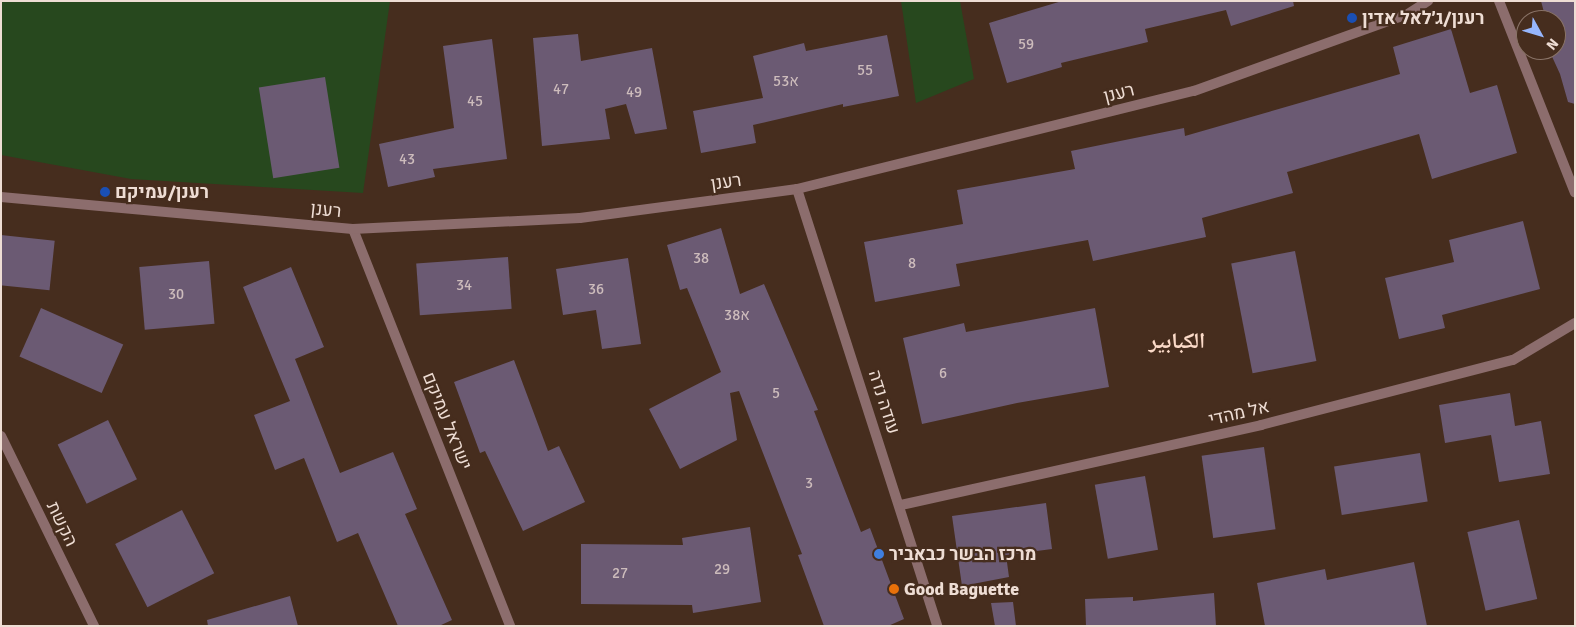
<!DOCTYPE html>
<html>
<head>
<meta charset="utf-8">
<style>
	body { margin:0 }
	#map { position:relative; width:1576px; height:627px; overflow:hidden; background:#462d1e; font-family:Signika,"Noto Naskh Arabic",Heebo,sans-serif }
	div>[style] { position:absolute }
	.green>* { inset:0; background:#27481e }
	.building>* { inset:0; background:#6b5a73; transform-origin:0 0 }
	.minor>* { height:10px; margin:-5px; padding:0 5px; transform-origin:5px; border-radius:5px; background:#8c6d6d }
	.tertiary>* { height:10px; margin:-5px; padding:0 5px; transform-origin:5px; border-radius:5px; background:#8c6d6d }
	.dots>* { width:14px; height:14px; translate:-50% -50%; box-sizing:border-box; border:2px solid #462d1e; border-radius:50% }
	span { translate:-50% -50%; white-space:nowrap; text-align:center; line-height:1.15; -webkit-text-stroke:4.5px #462d1e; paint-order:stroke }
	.number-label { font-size:15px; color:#cdbcbc }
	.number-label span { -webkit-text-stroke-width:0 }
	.poi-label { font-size:18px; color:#eeddd4; font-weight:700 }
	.left { translate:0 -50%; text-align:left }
	.street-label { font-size:18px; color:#eeddd4 }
	.district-label { font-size:22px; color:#fbdac8; font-weight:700 }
	.frame { position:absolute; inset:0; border:2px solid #eeddd4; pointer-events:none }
	.north { position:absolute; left:1516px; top:10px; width:50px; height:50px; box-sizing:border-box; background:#462d1e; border:1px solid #897367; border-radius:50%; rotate:129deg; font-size:14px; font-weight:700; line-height:20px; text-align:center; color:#eeddd4 }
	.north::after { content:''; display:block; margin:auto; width:18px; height:22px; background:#96b6fd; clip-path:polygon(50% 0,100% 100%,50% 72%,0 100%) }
</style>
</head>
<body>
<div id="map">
	<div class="green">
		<div style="clip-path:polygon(1px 1px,390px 1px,363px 193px,131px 179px,1px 155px)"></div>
		<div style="clip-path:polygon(901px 1px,960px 1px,974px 79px,916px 103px)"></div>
	</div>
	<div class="building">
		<div style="clip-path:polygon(1062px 1px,1293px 1px,1294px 6px,1231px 26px,1226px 10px,1145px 29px,1148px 42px,1061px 63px,1062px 67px,1007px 83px,989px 23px)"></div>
		<div style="clip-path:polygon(1541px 1px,1575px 1px,1575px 104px,1568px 102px,1560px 74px,1549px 50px,1556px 50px,1556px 20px,1546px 20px)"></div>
		<div style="clip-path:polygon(1451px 29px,1470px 93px,1497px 85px,1517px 153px,1432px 179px,1419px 134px,1287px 172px,1293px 193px,1202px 218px,1206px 237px,1093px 261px,1088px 240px,956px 264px,960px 286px,875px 302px,864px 242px,963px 224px,957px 190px,1075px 169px,1071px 151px,1184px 128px,1185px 136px,1400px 74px,1393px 47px)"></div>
		<div style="clip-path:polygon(578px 34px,581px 61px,652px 48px,667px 129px,635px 134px,626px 104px,605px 109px,610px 139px,542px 146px,533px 38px)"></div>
		<div style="clip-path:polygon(887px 35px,899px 96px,843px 107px,843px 104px,753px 125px,756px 143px,701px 153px,693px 111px,763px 98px,753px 56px,804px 43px,806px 51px)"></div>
		<div style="clip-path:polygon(492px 39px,507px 159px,433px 169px,435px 177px,388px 187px,379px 144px,454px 128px,443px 46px)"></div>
		<div style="left:325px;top:77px;width:92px;height:67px;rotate:81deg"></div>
		<div style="clip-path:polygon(1523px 221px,1540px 289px,1442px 315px,1445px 328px,1399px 339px,1385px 278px,1454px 262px,1449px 240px)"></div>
		<div style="clip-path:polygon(721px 228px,740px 294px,764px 284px,818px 410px,814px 411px,861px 532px,870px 528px,904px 619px,888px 626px,824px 626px,798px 555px,802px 554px,739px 391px,730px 393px,737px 440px,680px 469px,649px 409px,721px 372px,687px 288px,680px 290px,667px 245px)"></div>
		<div style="left:1px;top:235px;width:54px;height:50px;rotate:6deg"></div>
		<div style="left:1295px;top:251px;width:112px;height:65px;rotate:79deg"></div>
		<div style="left:508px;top:257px;width:52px;height:92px;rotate:86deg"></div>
		<div style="clip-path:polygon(628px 258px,641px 344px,602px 349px,596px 310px,563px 315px,556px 269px)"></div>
		<div style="left:209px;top:261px;width:63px;height:70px;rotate:85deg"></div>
		<div style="clip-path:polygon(291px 267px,324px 347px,295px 359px,340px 473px,393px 452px,417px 509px,405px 514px,452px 620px,439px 626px,398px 626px,358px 533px,337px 542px,304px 458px,275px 470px,254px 415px,290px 401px,243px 287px)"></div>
		<div style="left:41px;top:308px;width:90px;height:53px;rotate:24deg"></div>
		<div style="clip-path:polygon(1095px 308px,1109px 387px,1017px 403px,922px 424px,903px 338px,964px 323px,966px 332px)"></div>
		<div style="clip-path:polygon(514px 360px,548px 451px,559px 446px,585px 502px,523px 531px,485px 451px,480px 453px,454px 382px)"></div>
		<div style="clip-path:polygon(1510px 393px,1515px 426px,1541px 421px,1550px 474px,1499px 482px,1491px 435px,1445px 443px,1439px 405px)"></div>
		<div style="left:108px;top:420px;width:66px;height:56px;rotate:64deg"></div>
		<div style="left:1264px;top:447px;width:83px;height:63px;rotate:82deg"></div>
		<div style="left:1420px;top:453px;width:49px;height:87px;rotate:81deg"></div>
		<div style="left:1145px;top:476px;width:75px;height:51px;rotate:80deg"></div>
		<div style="clip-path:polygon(1046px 503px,1052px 549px,1006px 555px,1009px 577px,962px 586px,952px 516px)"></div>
		<div style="left:182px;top:510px;width:71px;height:75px;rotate:63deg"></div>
		<div style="left:1519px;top:520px;width:81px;height:53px;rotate:77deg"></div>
		<div style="clip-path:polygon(750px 527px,761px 602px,693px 613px,692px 605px,581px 604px,581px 544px,683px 545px,682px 538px)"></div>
		<div style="clip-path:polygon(1414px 562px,1427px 626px,1265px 626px,1257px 583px,1325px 569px,1327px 580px)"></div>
		<div style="clip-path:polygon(1214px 593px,1216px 626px,1086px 626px,1085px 599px,1133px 597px,1133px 601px)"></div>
		<div style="clip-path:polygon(290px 596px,298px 626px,208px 626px,207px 620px)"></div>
		<div style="clip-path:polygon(1013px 602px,1016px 626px,995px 626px,991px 603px)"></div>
	</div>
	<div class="minor">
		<div style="left:1499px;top:1px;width:206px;rotate:68.4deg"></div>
		<div style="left:797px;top:189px;width:459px;rotate:72.2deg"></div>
		<div style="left:353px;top:229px;width:427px;rotate:68.4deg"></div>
		<div style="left:1px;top:436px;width:212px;rotate:63.9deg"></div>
		<div style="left:901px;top:505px;width:369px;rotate:-12.5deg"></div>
		<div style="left:1261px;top:425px;width:260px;rotate:-14.5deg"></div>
		<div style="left:1513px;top:360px;width:72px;rotate:-30.8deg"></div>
	</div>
	<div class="tertiary">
		<div style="left:1px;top:197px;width:353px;rotate:5.2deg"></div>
		<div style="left:353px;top:229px;width:227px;rotate:-2.8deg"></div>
		<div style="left:580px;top:218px;width:219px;rotate:-7.6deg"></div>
		<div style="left:797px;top:189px;width:409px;rotate:-13.9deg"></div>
		<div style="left:1194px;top:91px;width:227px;rotate:-19.8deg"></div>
		<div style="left:1408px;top:14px;width:24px;rotate:-33deg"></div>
	</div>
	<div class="dots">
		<div style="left:1352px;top:18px;background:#1a4fb4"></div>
		<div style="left:105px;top:192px;background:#1a4fb4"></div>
		<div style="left:879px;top:554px;background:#3f7fe0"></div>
		<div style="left:894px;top:589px;background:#e8710a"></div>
	</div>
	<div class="number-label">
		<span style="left:1026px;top:45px">59</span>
		<span style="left:865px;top:71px">55</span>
		<span style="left:786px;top:82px">53א</span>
		<span style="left:561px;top:90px">47</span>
		<span style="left:634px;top:93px">49</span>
		<span style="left:475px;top:102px">45</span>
		<span style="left:407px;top:160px">43</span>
		<span style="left:701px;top:259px">38</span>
		<span style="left:912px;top:264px">8</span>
		<span style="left:464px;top:286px">34</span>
		<span style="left:596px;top:290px">36</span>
		<span style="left:176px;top:295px">30</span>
		<span style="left:737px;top:316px">38א</span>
		<span style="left:943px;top:374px">6</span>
		<span style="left:776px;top:394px">5</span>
		<span style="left:809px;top:484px">3</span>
		<span style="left:722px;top:570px">29</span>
		<span style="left:620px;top:574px">27</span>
	</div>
	<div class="poi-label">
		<span class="left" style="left:1362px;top:18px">רענן/ג׳לאל אדין</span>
		<span class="left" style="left:115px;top:192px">רענן/עמיקם</span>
		<span class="left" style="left:889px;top:554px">מרכז הבשר כבאביר</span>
		<span class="left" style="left:904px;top:589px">Good Baguette</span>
	</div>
	<div class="street-label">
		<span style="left:1119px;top:93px;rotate:-14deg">רענן</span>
		<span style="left:726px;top:182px;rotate:-8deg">רענן</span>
		<span style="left:326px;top:210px;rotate:6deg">רענן</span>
		<span style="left:884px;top:402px;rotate:72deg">עודה נדה</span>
		<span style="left:1239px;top:413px;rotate:-13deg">אל מהדי</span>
		<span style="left:447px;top:421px;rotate:68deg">ישראל עמיקם</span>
		<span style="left:62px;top:524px;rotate:64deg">הקשת</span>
	</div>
	<div class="district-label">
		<span style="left:1177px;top:341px">الكبابير</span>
	</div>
	<div class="frame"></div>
	<div class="north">N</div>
</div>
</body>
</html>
